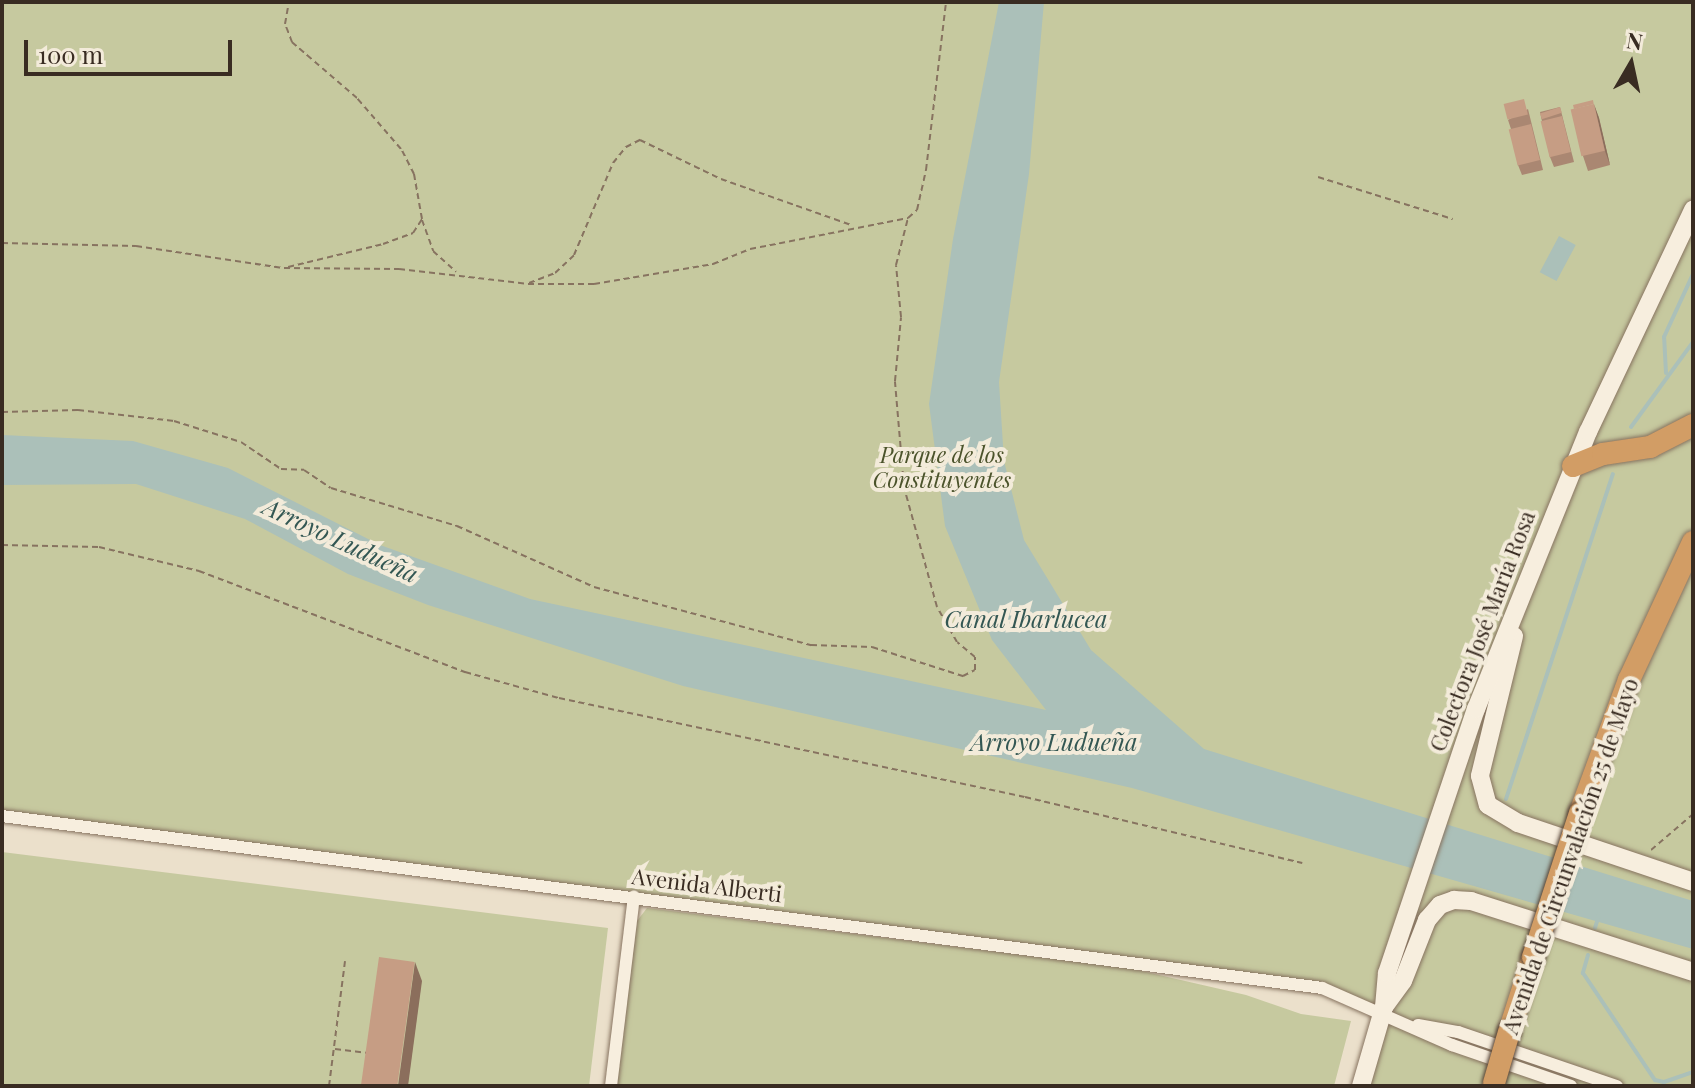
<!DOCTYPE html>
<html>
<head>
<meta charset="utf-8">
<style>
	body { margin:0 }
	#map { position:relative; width:1695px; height:1088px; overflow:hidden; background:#ebe0cb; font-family:"Playfair Display",serif }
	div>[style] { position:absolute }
	.green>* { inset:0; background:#c6c99f }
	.water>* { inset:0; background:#abc0b9; transform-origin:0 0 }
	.stream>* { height:4px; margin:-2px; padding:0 2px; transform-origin:2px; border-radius:2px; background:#abc0b9 }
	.path>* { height:2px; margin-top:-1px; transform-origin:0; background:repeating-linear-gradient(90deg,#877360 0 6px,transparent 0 10px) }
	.roads { filter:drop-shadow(0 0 2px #877360) drop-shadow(0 0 2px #877360) }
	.minor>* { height:12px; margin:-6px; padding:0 6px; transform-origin:6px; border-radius:6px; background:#f7eede }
	.secondary>* { height:18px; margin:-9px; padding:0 9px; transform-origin:9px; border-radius:9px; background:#f7eede }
	.motorway>* { height:22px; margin:-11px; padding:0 11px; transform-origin:11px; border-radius:11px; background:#d29d65 }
	.bridges { filter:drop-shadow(0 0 2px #554234) drop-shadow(0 0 2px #554234) }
	.motorway-bridge>* { height:22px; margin:-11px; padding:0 11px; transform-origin:11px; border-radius:11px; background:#d29d65 }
	.wall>* { inset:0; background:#aa8772 }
	.shaded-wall>* { inset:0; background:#8b6e5c }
	.building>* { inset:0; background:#c69d84; transform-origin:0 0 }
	span { translate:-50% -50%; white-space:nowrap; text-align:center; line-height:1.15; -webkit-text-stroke:8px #f3ebda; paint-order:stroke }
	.park-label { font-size:22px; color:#4b532b; font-style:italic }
	.street-label { font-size:22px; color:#392c22 }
	.water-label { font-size:24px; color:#335753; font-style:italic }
	.frame { position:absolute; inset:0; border:4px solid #392c22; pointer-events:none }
	.north { position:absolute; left:1591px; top:24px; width:80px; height:80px; -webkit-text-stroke:6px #f3ebda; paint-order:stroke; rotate:9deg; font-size:22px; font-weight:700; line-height:32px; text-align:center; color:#392c22 }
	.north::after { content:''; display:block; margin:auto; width:28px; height:36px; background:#392c22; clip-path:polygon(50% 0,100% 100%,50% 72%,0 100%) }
	.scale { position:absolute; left:24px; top:40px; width:208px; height:36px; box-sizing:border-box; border:4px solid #392c22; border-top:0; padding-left:10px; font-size:24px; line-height:28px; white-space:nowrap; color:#392c22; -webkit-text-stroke:6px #f3ebda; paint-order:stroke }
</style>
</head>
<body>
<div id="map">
	<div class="green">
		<div style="clip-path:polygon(2px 2px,1693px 2px,1693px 1086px,1361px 1086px,1381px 1015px,1339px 993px,2px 816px)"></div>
		<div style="clip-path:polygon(2px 852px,608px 928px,589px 1086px,2px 1086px)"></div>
		<div style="clip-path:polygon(647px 908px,1133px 969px,1246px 995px,1301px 1014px,1351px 1021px,1334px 1086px,616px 1086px,637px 921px)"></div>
	</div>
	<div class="water">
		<div style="clip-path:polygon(999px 2px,1044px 2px,1029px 174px,999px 382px,1004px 461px,1024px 540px,1091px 650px,1204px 749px,1693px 901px,1693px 949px,1132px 788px,683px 686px,428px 605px,348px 574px,245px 519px,136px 484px,2px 485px,2px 435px,133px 441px,228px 468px,380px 545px,530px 599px,1046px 710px,992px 640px,945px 526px,929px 404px,953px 239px)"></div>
		<div style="left:1559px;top:236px;width:19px;height:41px;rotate:28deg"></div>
	</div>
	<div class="stream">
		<div style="left:1666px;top:373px;width:36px;rotate:-93deg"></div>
		<div style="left:1664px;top:337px;width:69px;rotate:-65.3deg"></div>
		<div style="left:1631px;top:427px;width:105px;rotate:-53.9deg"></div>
		<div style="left:1506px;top:799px;width:342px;rotate:-71.8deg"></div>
		<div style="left:1595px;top:928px;width:14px;rotate:-73deg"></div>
		<div style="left:1588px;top:955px;width:19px;rotate:106deg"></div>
		<div style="left:1583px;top:973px;width:129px;rotate:56.1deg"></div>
		<div style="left:1655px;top:1080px;width:9px;rotate:13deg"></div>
		<div style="left:1664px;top:1082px;width:31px;rotate:-19deg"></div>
	</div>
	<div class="path">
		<div style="left:1318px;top:177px;width:141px;rotate:17.3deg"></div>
		<div style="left:422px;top:220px;width:33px;rotate:70deg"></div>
		<div style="left:433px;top:251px;width:31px;rotate:42deg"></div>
		<div style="left:2px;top:243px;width:134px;rotate:1.3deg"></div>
		<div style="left:136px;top:246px;width:150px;rotate:8.5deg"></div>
		<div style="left:284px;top:268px;width:115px;rotate:0.5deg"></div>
		<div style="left:399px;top:269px;width:130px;rotate:6.6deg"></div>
		<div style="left:528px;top:284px;width:66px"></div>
		<div style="left:594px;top:284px;width:121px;rotate:-9.5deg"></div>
		<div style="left:713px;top:264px;width:40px;rotate:-22deg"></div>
		<div style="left:750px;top:249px;width:161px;rotate:-11.1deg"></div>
		<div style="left:908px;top:218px;width:12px;rotate:-42deg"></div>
		<div style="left:917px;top:210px;width:41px;rotate:-77.3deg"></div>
		<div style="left:926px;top:170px;width:169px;rotate:-83.2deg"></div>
		<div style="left:288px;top:267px;width:98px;rotate:-13.6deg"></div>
		<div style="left:383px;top:244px;width:32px;rotate:-20deg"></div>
		<div style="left:413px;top:233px;width:17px;rotate:-57deg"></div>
		<div style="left:422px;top:219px;width:46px;rotate:-100.1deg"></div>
		<div style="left:414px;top:174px;width:28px;rotate:-117deg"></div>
		<div style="left:401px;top:149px;width:67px;rotate:-130.8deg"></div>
		<div style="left:357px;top:98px;width:86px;rotate:-139.3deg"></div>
		<div style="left:292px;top:42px;width:19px;rotate:-111deg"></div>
		<div style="left:285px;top:24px;width:22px;rotate:-80deg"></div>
		<div style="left:529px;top:283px;width:28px;rotate:-21deg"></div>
		<div style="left:555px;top:273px;width:26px;rotate:-43deg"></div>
		<div style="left:574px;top:255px;width:100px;rotate:-67deg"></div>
		<div style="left:613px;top:163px;width:21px;rotate:-51deg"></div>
		<div style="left:626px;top:147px;width:16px;rotate:-27deg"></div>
		<div style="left:640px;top:140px;width:90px;rotate:25.7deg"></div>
		<div style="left:721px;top:179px;width:138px;rotate:19.5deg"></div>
		<div style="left:2px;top:412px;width:76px;rotate:-1.5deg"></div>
		<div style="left:78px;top:410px;width:97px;rotate:6.5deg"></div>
		<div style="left:174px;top:421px;width:70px;rotate:17.4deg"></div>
		<div style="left:241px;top:442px;width:48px;rotate:34deg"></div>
		<div style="left:281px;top:469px;width:23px;rotate:2deg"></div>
		<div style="left:304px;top:470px;width:32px;rotate:34deg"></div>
		<div style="left:331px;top:488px;width:132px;rotate:16.8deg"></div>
		<div style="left:457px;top:526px;width:150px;rotate:24deg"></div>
		<div style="left:594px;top:587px;width:225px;rotate:15deg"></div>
		<div style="left:811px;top:645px;width:61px;rotate:1.9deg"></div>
		<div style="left:872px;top:647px;width:96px;rotate:17.7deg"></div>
		<div style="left:963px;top:676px;width:13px;rotate:-27deg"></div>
		<div style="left:975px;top:670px;width:13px;rotate:-90deg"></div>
		<div style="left:975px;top:657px;width:23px;rotate:-140deg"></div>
		<div style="left:957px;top:642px;width:40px;rotate:-119.7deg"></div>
		<div style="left:937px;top:607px;width:124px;rotate:-105.4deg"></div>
		<div style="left:904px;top:487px;width:106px;rotate:-94.9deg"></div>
		<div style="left:895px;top:381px;width:64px;rotate:-84.6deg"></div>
		<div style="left:901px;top:317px;width:52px;rotate:-95.5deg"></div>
		<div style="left:896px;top:265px;width:49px;rotate:-75.7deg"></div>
		<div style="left:2px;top:545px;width:97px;rotate:1.2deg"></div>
		<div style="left:99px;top:547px;width:103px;rotate:13.5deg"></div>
		<div style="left:199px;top:571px;width:285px;rotate:20.8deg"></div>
		<div style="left:465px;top:672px;width:98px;rotate:15.5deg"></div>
		<div style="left:559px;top:698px;width:476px;rotate:12deg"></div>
		<div style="left:1025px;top:797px;width:285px;rotate:13.4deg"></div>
		<div style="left:1651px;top:850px;width:55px;rotate:-40.6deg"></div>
		<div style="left:335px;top:1049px;width:33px;rotate:7deg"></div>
		<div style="left:329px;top:1086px;width:126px;rotate:-82.7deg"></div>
	</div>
	<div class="roads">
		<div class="minor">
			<div style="left:2px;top:816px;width:1331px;rotate:7.42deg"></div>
			<div style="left:1322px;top:988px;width:142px;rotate:23.7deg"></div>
			<div style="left:1452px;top:1045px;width:126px;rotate:19deg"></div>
			<div style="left:1418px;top:1025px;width:41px;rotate:9.9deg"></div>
			<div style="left:1458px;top:1032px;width:168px;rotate:18.8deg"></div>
			<div style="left:611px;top:1086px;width:191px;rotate:-83.1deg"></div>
		</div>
		<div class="secondary">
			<div style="left:1514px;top:636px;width:144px;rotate:103.7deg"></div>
			<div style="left:1480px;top:776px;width:30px;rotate:75deg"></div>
			<div style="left:1488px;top:805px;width:35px;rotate:31deg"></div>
			<div style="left:1518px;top:823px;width:185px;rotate:18.6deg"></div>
			<div style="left:1384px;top:1007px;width:32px;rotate:-54deg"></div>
			<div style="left:1403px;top:981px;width:66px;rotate:-68.5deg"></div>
			<div style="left:1427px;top:920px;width:20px;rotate:-49deg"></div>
			<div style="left:1440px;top:905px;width:15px;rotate:-20deg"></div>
			<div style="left:1454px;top:900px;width:17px;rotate:3deg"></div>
			<div style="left:1471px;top:901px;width:233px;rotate:17.7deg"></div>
			<div style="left:1361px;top:1086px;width:82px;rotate:-73.8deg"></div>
			<div style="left:1384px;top:1007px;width:34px;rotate:-85deg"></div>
			<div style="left:1387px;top:973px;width:279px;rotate:-71.4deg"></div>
			<div style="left:1476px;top:709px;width:299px;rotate:-68deg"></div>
			<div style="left:1588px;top:432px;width:246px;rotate:-64.7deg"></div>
		</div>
		<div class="motorway">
			<div style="left:1573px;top:466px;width:32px;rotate:-22deg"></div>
			<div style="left:1603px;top:454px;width:48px;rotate:-8.5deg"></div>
			<div style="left:1650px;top:447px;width:48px;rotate:-27.1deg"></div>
			<div style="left:1580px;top:813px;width:142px;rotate:-69.8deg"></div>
			<div style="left:1629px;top:680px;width:152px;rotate:-65.1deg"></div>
			<div style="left:1509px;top:1032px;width:79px;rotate:-72.3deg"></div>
		</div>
	</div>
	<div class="bridges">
		<div class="motorway-bridge">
			<div style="left:1533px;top:957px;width:151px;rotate:-71.9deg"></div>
			<div style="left:1494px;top:1083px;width:53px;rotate:-73.6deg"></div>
		</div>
	</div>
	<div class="wall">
		<div style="clip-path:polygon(1594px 105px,1599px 118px,1610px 165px,1588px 171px,1583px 156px)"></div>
		<div style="clip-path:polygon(1560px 107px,1574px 162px,1554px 167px,1550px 157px,1540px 112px)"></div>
		<div style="clip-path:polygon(1528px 109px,1543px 170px,1522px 175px,1518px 165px,1511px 129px,1508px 120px)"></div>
	</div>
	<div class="shaded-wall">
		<div style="clip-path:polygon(1594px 104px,1599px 118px,1610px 165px,1605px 151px)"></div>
		<div style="clip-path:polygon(415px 962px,422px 981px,408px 1086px,398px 1086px)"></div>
	</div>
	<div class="building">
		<div style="left:1524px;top:99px;width:16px;height:21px;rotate:76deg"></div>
		<div style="clip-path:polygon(1593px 100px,1594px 106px,1594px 104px,1574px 109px,1573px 105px)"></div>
		<div style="left:1594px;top:104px;width:48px;height:24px;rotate:77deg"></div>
		<div style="left:1560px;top:107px;width:6px;height:21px;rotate:72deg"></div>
		<div style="left:1562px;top:116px;width:37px;height:22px;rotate:76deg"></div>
		<div style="left:1531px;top:124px;width:37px;height:23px;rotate:76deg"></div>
		<div style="left:379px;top:957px;width:36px;height:130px;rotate:8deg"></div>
	</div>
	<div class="park-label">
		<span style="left:942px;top:467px">Parque de los<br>Constituyentes</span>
	</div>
	<div class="street-label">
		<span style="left:1482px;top:631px;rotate:-69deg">Colectora José María Rosa</span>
		<span style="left:1570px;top:856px;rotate:-71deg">Avenida de Circunvalación 25 de Mayo</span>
		<span style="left:707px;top:885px;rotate:7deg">Avenida Alberti</span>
	</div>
	<div class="water-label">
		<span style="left:341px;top:540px;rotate:25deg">Arroyo Ludueña</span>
		<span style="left:1026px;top:619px">Canal Ibarlucea</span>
		<span style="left:1054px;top:742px">Arroyo Ludueña</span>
	</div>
	<div class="frame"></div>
	<div class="north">N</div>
	<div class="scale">100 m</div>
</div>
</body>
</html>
